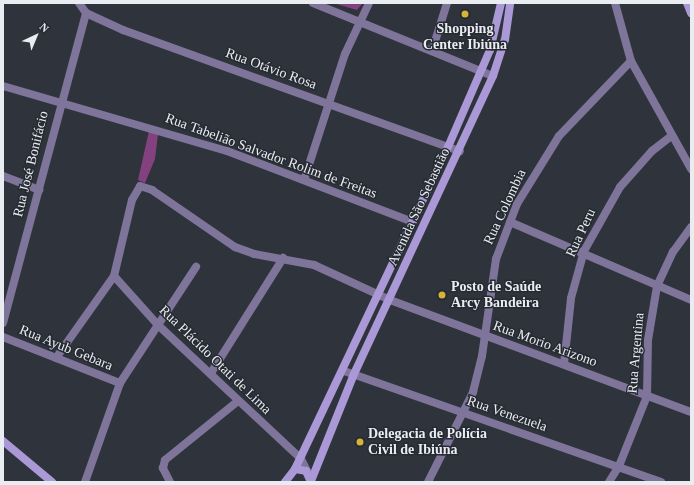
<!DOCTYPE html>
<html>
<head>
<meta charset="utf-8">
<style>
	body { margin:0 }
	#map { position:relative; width:694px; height:485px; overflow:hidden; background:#2f343c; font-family:Georgia,serif }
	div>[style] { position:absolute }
	.green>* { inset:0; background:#84417f }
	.minor>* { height:8px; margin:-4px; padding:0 4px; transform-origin:4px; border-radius:4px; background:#7f759b }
	.secondary>* { height:8px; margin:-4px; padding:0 4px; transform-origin:4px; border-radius:4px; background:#aa99d6 }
	.dots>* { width:11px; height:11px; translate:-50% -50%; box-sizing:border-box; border:2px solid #262a32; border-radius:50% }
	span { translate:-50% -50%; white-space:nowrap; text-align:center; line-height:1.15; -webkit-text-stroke:3px #262a32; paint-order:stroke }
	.poi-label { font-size:14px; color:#e9ecf1; font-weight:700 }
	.left { translate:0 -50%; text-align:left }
	.street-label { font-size:14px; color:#e9ecf1 }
	.frame { position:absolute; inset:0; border:4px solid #e9ecf1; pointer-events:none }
	.north { position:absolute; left:16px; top:16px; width:40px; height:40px; -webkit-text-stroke:3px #262a32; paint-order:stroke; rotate:44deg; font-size:11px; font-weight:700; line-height:16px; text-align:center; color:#e9ecf1 }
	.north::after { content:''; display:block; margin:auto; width:14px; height:18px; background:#e9ecf1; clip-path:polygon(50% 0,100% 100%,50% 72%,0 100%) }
</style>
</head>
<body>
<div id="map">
	<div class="green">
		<div style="clip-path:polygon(333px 3px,363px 3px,357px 10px)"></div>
		<div style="clip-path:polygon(149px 131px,158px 134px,155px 159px,145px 183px,138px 180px)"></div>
	</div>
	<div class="minor">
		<div style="left:79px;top:3px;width:12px;rotate:55deg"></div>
		<div style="left:86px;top:13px;width:41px;rotate:24.7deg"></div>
		<div style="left:123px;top:30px;width:358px;rotate:19.8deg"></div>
		<div style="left:313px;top:3px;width:194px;rotate:22.1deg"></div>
		<div style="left:615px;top:3px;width:60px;rotate:74.6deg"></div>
		<div style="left:631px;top:61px;width:124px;rotate:60.9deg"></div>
		<div style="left:432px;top:51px;width:50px;rotate:-72.6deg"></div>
		<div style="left:3px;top:86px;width:233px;rotate:16.2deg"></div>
		<div style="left:227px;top:151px;width:199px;rotate:20.9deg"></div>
		<div style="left:3px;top:176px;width:39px;rotate:21deg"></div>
		<div style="left:304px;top:180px;width:133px;rotate:-72deg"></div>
		<div style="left:345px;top:54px;width:56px;rotate:-64.8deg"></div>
		<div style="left:510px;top:222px;width:197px;rotate:23.3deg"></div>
		<div style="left:114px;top:276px;width:66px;rotate:48.1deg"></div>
		<div style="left:158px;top:325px;width:196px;rotate:43.1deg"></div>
		<div style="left:301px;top:459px;width:18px;rotate:63deg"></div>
		<div style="left:3px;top:323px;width:321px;rotate:-75deg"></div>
		<div style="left:3px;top:337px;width:126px;rotate:21.5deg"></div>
		<div style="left:56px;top:358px;width:100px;rotate:-54.7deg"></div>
		<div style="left:114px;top:276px;width:78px;rotate:-76.7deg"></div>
		<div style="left:132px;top:200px;width:16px;rotate:-60deg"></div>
		<div style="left:140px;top:186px;width:13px;rotate:18deg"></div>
		<div style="left:152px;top:190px;width:101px;rotate:34.5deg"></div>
		<div style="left:235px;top:247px;width:20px;rotate:20deg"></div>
		<div style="left:254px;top:254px;width:61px;rotate:10.4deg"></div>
		<div style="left:314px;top:265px;width:84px;rotate:24.7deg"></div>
		<div style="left:390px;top:300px;width:321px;rotate:20.4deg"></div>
		<div style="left:564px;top:364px;width:66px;rotate:-83.9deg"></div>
		<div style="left:571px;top:298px;width:49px;rotate:-74.5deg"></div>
		<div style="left:584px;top:251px;width:73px;rotate:-60.6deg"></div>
		<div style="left:620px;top:187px;width:48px;rotate:-48.4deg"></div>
		<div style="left:652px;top:151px;width:23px;rotate:-38deg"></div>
		<div style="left:344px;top:371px;width:336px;rotate:19.3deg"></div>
		<div style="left:211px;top:373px;width:136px;rotate:-57.9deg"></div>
		<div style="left:85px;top:482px;width:105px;rotate:-70.5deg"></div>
		<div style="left:120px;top:383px;width:139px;rotate:-56.8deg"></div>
		<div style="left:170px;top:482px;width:16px;rotate:-117deg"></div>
		<div style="left:163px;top:468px;width:8px;rotate:-76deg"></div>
		<div style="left:165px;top:460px;width:94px;rotate:-38.9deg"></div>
		<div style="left:428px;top:482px;width:101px;rotate:-63.4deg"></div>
		<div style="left:473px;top:392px;width:37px;rotate:-76deg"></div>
		<div style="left:482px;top:356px;width:98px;rotate:-81.8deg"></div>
		<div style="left:496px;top:259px;width:59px;rotate:-69.1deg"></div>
		<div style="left:517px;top:204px;width:80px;rotate:-58.3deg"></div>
		<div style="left:559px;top:136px;width:104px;rotate:-46.2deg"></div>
		<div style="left:609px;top:482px;width:19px;rotate:-58deg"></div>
		<div style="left:619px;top:466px;width:75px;rotate:-68.2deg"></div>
		<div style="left:647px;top:396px;width:56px;rotate:-89deg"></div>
		<div style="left:648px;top:340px;width:55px;rotate:-80.5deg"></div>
		<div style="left:657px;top:286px;width:38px;rotate:-65deg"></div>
		<div style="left:673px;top:252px;width:31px;rotate:-54deg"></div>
	</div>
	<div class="secondary">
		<div style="left:687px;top:3px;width:11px;rotate:68deg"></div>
		<div style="left:3px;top:441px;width:64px;rotate:39.9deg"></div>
		<div style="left:295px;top:469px;width:357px;rotate:-64.6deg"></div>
		<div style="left:448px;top:147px;width:106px;rotate:-66.6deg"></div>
		<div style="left:490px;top:50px;width:48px;rotate:-76.8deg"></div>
		<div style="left:311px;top:481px;width:115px;rotate:-68.1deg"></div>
		<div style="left:354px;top:374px;width:329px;rotate:-65deg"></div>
		<div style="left:493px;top:76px;width:38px;rotate:-72deg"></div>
		<div style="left:505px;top:40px;width:37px;rotate:-82deg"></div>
		<div style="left:285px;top:482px;width:16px;rotate:-52deg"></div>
		<div style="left:295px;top:469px;width:11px;rotate:10deg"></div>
		<div style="left:306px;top:471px;width:12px;rotate:66deg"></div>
	</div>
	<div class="dots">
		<div style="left:465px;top:14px;background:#d5b535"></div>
		<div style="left:442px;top:295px;background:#d5b535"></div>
		<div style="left:360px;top:442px;background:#d5b535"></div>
	</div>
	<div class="poi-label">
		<span style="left:465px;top:37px">Shopping<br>Center Ibiúna</span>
		<span class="left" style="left:451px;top:295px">Posto de Saúde<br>Arcy Bandeira</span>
		<span class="left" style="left:368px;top:442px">Delegacia de Polícia<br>Civil de Ibiúna</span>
	</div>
	<div class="street-label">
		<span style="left:271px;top:69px;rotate:20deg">Rua Otávio Rosa</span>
		<span style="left:271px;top:156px;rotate:20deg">Rua Tabelião Salvador Rolim de Freitas</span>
		<span style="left:31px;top:164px;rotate:-76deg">Rua José Bonifácio</span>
		<span style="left:419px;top:207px;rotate:-65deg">Avenida São Sebastião</span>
		<span style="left:505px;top:207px;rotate:-65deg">Rua Colombia</span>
		<span style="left:581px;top:233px;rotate:-65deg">Rua Peru</span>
		<span style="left:545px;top:344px;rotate:20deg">Rua Morio Arizono</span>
		<span style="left:66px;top:348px;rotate:22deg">Rua Ayub Gebara</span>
		<span style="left:636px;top:353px;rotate:-85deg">Rua Argentina</span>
		<span style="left:215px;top:360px;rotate:44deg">Rua Plácido Otati de Lima</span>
		<span style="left:507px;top:414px;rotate:19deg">Rua Venezuela</span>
	</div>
	<div class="frame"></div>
	<div class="north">N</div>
</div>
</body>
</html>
